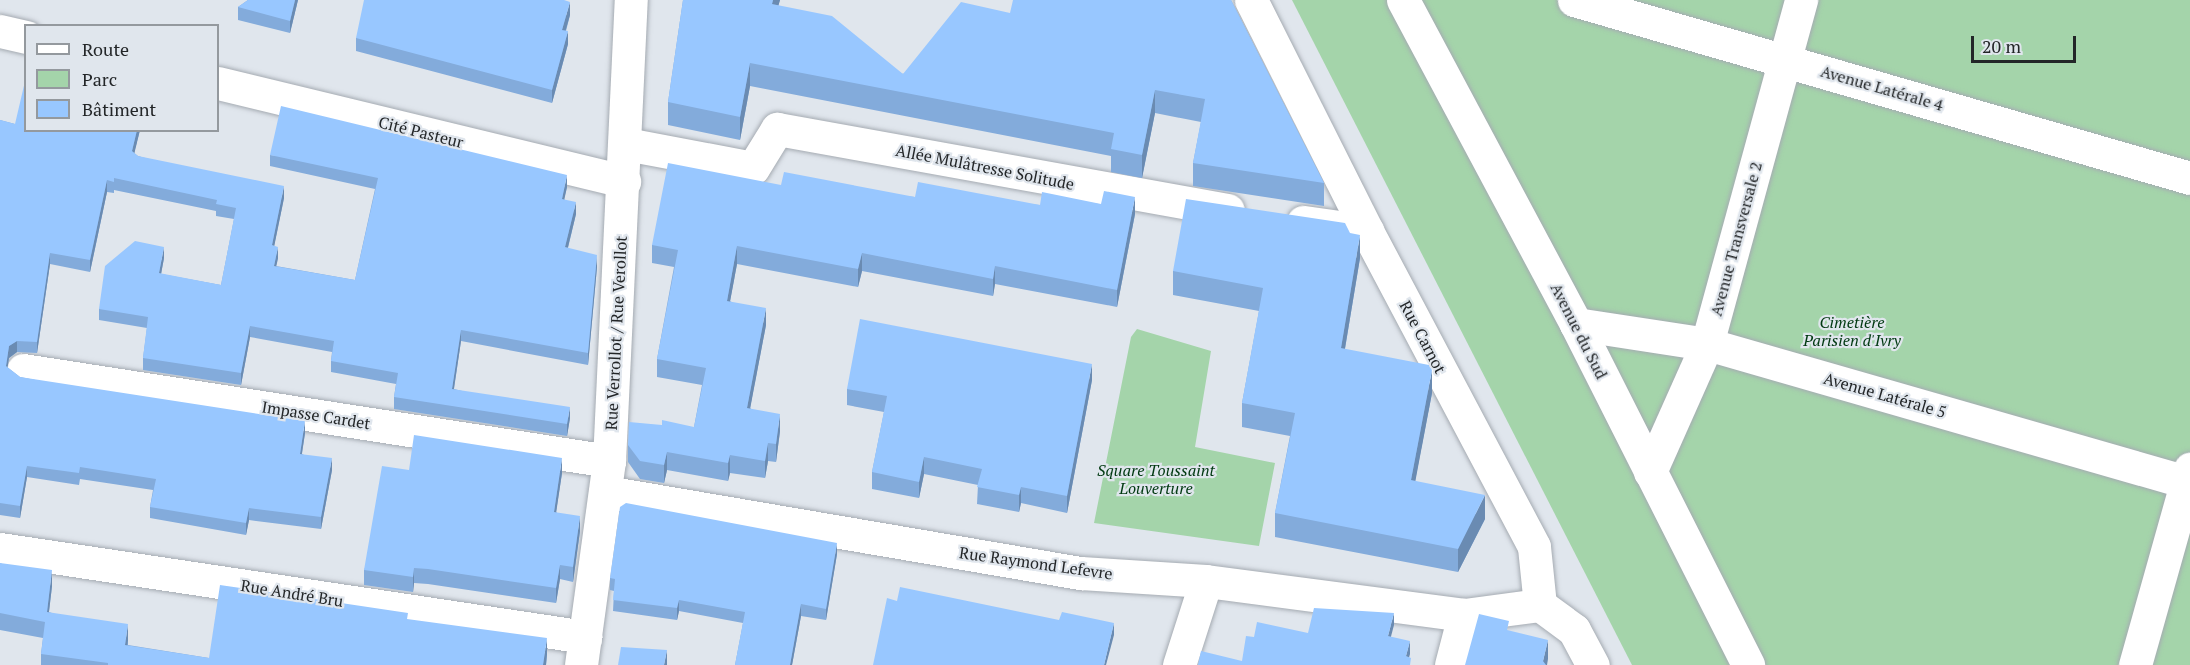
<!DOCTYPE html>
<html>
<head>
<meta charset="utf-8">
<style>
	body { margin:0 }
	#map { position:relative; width:2190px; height:665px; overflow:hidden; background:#e0e6ed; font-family:"PT Serif",serif }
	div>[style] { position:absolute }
	.green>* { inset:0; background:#a4d4aa }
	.roads { filter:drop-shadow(0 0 2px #a5abb2) drop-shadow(0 0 2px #a5abb2) }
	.minor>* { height:33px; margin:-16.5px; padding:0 16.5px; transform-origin:16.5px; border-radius:16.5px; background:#fff }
	.wall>* { inset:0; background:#83abdb }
	.shaded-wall>* { inset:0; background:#6a8bb2 }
	.building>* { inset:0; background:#98c7ff }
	span { translate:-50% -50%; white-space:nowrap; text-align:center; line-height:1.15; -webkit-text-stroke:4.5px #e0e6ed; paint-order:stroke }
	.street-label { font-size:16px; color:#232628 }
	.park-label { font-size:16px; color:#003911; font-style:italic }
	.legend { position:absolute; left:24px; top:24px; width:195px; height:108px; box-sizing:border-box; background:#e0e6ed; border:2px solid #94999e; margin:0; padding:8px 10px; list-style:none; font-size:18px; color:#232628 }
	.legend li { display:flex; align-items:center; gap:12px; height:30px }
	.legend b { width:30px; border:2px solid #94999e }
	.scale { position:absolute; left:1971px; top:36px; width:105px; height:27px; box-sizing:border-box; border:3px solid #232628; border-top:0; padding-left:8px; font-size:18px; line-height:21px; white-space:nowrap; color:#232628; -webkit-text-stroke:4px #e0e6ed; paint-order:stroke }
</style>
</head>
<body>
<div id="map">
	<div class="green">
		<div style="clip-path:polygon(1292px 0,2190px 0,2190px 665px,1632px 665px)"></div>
		<div style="clip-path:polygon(1137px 329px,1211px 351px,1195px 447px,1275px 463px,1259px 546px,1094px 523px,1131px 337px)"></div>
	</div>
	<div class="roads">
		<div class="minor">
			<div style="left:1251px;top:0;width:258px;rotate:63.3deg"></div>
			<div style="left:1367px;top:231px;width:357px;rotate:62.1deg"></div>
			<div style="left:1534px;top:547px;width:58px;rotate:84.1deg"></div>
			<div style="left:1403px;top:0;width:367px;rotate:61.9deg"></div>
			<div style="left:1576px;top:324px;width:382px;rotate:63.2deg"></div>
			<div style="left:1574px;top:0;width:641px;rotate:16.12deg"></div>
			<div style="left:0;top:31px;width:27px;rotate:13deg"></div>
			<div style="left:218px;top:83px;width:418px;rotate:13.6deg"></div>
			<div style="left:626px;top:144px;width:129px;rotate:10.7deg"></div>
			<div style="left:753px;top:168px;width:46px;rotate:-58.4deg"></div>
			<div style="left:777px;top:129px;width:458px;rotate:10.2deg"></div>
			<div style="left:1303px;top:222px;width:65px;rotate:8deg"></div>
			<div style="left:1576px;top:324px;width:133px;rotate:8.7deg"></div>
			<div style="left:1707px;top:344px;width:503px;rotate:16.06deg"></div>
			<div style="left:23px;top:370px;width:593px;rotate:8.83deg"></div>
			<div style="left:1650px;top:472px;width:140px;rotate:-66deg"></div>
			<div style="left:1707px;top:344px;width:357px;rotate:-74.7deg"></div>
			<div style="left:606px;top:492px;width:482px;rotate:9.7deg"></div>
			<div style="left:1081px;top:573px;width:125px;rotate:3.7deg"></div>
			<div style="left:1206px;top:581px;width:260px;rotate:7.5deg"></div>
			<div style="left:1464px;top:615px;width:77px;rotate:-7.5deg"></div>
			<div style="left:0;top:549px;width:592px;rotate:8.55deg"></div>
			<div style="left:1540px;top:605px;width:42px;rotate:36.3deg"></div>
			<div style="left:1574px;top:630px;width:40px;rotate:62deg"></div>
			<div style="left:581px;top:665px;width:206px;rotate:-82.2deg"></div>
			<div style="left:609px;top:461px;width:462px;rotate:-87.3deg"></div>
			<div style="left:1179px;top:665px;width:88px;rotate:-72.2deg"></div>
			<div style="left:1451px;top:665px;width:52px;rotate:-75.4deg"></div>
			<div style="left:2135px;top:665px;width:204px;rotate:-74.3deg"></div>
		</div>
	</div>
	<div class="wall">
		<div style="clip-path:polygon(248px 0,298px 0,290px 33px,238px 20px,238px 7px)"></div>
		<div style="clip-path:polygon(683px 0,780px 0,778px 6px,903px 74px,1010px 13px,1231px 0,1324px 183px,1324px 206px,1193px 186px,1193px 163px,1201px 122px,1155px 113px,1142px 178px,1111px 172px,1111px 156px,750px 86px,740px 140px,668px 125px,668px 102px)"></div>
		<div style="clip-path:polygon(570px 15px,566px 31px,568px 44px,552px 103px,356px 51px,356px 38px)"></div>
		<div style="clip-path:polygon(0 120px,15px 124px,140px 130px,134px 153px,138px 156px,284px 198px,274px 246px,278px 258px,276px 266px,355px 280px,375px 189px,270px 166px,270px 155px,567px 187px,564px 199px,576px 214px,568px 248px,597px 267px,588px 365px,461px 341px,454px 389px,570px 418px,567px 436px,394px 409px,394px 397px,396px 384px,331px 372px,331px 361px,332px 352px,250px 337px,241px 385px,143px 370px,143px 358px,147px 328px,99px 320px,99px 309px,164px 258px,161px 274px,221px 285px,234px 219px,216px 216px,216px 211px,114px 190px,114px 193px,107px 192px,90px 272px,50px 264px,37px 353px,17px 352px,9px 358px,7px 367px,20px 377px,305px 433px,302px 454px,332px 470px,321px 529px,249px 520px,246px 535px,150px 518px,150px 507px,153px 490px,80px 479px,79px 485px,27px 477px,20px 518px,0 515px)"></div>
		<div style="clip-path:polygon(781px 185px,915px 197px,1040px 205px,1135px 214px,1117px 307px,995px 284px,993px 296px,862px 271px,858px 287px,737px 264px,730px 301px,766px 325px,750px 408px,780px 431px,776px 462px,768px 461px,765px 478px,730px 473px,728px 481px,667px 470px,664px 483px,640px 479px,628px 462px,628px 445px,694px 427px,702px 385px,657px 377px,657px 359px,674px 267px,652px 263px,652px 245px)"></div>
		<div style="clip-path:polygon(1360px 258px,1345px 349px,1432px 393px,1415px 481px,1485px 519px,1458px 572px,1275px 537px,1275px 513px,1290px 436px,1242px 427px,1242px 403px,1259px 311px,1173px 295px,1173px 271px)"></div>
		<div style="clip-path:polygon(1092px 380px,1067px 513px,1021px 503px,1019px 512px,977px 504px,978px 485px,924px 474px,919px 498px,872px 489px,872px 472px,884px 412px,847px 405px,847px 389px)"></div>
		<div style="clip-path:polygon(409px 470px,562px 473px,556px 512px,580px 531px,573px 582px,560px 579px,556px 603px,428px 584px,414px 583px,413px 592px,364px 585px,364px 570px)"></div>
		<div style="clip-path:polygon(837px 554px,826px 620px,801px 616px,792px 665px,735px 665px,743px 623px,679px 611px,677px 620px,613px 611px,614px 591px,610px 590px,610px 578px)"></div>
		<div style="clip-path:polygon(0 563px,52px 586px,49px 612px,128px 640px,128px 645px,209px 658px,408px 620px,547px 654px,546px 665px,41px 665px,41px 654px,43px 638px,0 630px)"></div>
	</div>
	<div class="shaded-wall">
		<div style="clip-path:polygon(295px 0,298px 0,290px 33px,290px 21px)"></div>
		<div style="clip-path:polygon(773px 0,780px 0,772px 28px,772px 4px)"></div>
		<div style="clip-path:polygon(570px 2px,570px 15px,562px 43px,562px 30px)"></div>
		<div style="clip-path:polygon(568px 31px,568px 44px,552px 103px,552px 90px)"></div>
		<div style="clip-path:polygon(750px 63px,750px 86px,740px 140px,740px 117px)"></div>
		<div style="clip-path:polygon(1155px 90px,1155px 113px,1142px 178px,1142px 155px)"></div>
		<div style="clip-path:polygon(137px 130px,140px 130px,132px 163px,132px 151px)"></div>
		<div style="clip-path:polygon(567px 175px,567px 187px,562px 210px,562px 199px)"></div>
		<div style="clip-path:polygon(107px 180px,107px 192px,90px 272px,90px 260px)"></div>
		<div style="clip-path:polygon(284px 186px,284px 198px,272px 257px,272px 245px)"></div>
		<div style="clip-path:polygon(1135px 197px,1135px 214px,1117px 307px,1117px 290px)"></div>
		<div style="clip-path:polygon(576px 202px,576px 214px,565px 259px,565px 247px)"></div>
		<div style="clip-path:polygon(1360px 235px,1360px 258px,1341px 372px,1341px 348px)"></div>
		<div style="clip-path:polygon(737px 246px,737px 264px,727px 318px,727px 301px)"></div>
		<div style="clip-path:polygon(164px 247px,164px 258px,159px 285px,159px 273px)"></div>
		<div style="clip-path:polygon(278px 247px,278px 258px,274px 277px,274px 266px)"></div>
		<div style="clip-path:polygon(50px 253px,50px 264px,37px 353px,37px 342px)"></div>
		<div style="clip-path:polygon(862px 253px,862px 271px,858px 287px,858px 269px)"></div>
		<div style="clip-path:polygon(597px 255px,597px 267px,588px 365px,588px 353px)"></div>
		<div style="clip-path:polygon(995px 266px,995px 284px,993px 296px,993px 279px)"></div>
		<div style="clip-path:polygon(766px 308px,766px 325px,747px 425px,747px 408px)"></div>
		<div style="clip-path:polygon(250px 326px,250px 337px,241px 385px,241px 373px)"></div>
		<div style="clip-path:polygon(461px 330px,461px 341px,452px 401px,452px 389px)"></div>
		<div style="clip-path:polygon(17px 341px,17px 352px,9px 358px,6px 377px,6px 366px,9px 346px)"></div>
		<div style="clip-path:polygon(1092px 364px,1092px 380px,1067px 513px,1067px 496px)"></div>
		<div style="clip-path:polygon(1432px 370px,1432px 393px,1411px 504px,1411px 480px)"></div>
		<div style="clip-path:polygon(570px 407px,570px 418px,567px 436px,567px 424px)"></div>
		<div style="clip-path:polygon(780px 414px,780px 431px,776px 462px,776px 444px)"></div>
		<div style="clip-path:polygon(305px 421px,305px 433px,300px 465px,300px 454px)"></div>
		<div style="clip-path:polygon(768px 443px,768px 461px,765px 478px,765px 461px)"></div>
		<div style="clip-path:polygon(667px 452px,667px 470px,664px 483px,664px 465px)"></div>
		<div style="clip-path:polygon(730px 455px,730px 473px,728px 481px,728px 463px)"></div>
		<div style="clip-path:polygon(924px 457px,924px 474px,919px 498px,919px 482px)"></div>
		<div style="clip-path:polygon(332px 458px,332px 470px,321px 529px,321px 517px)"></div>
		<div style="clip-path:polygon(562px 458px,562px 473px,554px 527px,554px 512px)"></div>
		<div style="clip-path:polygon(27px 466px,27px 477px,20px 518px,20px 506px)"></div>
		<div style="clip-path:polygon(1021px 487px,1021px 503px,1019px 512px,1019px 495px)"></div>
		<div style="clip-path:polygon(1485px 495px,1485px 519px,1458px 572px,1458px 549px)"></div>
		<div style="clip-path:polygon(249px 508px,249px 520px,246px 535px,246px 523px)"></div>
		<div style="clip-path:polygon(580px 516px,580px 531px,573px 582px,573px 567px)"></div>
		<div style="clip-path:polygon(837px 543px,837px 554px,826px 620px,826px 609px)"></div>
		<div style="clip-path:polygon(560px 565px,560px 579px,556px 603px,556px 588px)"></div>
		<div style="clip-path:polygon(414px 568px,414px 583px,413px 592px,413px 577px)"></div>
		<div style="clip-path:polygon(52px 570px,52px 586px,47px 628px,47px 612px)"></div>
		<div style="clip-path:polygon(679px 600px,679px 611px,677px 620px,677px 608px)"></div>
		<div style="clip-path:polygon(801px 604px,801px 616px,792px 665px,790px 665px)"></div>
		<div style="clip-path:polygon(1394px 613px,1394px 625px,1388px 648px,1388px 636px)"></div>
		<div style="clip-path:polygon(1114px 623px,1114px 635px,1106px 665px,1104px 665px)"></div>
		<div style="clip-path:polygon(128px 624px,128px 640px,125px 661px,125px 645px)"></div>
		<div style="clip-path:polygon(547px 638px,547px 654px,546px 665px,543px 665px)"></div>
		<div style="clip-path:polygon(1548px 640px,1548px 659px,1547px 665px,1543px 665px,1543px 661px)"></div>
		<div style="clip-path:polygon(1410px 641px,1410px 654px,1407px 665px,1406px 656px)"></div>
		<div style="clip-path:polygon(667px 650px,667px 665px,664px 665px)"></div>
	</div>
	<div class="building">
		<div style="clip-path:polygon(248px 0,295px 0,290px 21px,238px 7px)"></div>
		<div style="clip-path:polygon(364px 0,564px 0,570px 2px,562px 30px,568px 31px,552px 90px,356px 38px)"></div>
		<div style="clip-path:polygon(683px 0,773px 0,772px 4px,832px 16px,903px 74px,961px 2px,1010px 13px,1013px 0,1231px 0,1324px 183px,1193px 163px,1205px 99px,1155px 90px,1142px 155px,1111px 149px,1114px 133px,750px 63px,740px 117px,668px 102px)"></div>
		<div style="clip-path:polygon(26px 77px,26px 130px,137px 130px,132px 151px,138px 156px,284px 186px,272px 245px,278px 247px,274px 266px,355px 280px,378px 178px,270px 155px,281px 106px,567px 175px,562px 199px,576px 202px,565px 247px,597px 255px,588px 353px,461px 330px,452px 389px,570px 407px,567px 424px,394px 397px,398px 373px,331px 361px,334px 341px,250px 326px,241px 373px,143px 358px,148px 317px,99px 309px,105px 266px,135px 241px,164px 247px,159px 273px,221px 285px,236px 208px,216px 204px,217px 200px,114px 178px,114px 182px,107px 180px,90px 260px,50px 253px,37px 342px,17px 341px,9px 346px,6px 366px,20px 377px,305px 421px,300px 454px,332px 458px,321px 517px,249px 508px,246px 523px,150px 507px,156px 479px,80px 467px,79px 473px,27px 466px,20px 506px,0 503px,0 120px,15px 124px)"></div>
		<div style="clip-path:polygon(668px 163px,781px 185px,784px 172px,915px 197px,918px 182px,1040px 205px,1042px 192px,1101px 204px,1104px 191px,1135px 197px,1117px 290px,995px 266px,993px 279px,862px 253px,858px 269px,737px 246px,727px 301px,766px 308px,747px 408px,780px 414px,776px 444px,768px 443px,765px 461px,730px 455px,728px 463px,667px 452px,664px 465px,640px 461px,628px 445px,629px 422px,662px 425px,662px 420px,694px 427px,706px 368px,657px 359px,678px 250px,652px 245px)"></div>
		<div style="clip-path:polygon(1186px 199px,1345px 223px,1350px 233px,1360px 235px,1341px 348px,1429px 365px,1432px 370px,1411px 480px,1485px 495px,1458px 549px,1275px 513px,1295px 413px,1242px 403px,1263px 288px,1173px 271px)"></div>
		<div style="clip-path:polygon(860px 319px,1092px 364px,1067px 496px,1021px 487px,1019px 495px,977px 487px,982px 469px,924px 457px,919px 482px,872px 472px,887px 396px,847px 389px)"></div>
		<div style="clip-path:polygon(414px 435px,562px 458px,554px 512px,580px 516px,573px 567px,560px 565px,556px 588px,428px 569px,414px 568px,413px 577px,364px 570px,382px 466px,409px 470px)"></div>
		<div style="clip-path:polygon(626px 503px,837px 543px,826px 609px,801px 604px,790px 665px,735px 665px,745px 612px,679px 600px,677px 608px,613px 600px,615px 579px,610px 578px,620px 507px)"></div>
		<div style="clip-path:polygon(0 563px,52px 570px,47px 612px,128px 624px,125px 645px,209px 658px,220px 585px,408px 613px,407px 619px,547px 638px,543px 665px,108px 665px,108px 663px,41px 654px,45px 622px,0 613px)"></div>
		<div style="clip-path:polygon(900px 587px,1059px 620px,1062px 612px,1114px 623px,1104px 665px,873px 665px,887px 598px,897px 601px)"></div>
		<div style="clip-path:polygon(1314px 608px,1394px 613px,1388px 636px,1410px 641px,1406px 656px,1411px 658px,1410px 665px,1198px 665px,1201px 651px,1242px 661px,1246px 636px,1254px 637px,1257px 622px,1308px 633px)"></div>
		<div style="clip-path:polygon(1479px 614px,1509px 621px,1507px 630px,1548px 640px,1543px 661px,1546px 665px,1465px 665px)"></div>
		<div style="clip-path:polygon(621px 647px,667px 650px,664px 665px,618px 665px)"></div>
	</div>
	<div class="street-label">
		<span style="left:1882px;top:88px;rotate:16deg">Avenue Latérale 4</span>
		<span style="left:421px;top:132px;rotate:14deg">Cité Pasteur</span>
		<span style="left:985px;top:167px;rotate:11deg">Allée Mulâtresse Solitude</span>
		<span style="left:1736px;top:239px;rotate:-75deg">Avenue Transversale 2</span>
		<span style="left:1579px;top:331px;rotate:63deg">Avenue du Sud</span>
		<span style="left:616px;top:333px;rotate:-87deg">Rue Verrollot / Rue Verollot</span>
		<span style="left:1423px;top:337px;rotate:62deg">Rue Carnot</span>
		<span style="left:1885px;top:395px;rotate:16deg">Avenue Latérale 5</span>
		<span style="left:316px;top:415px;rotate:9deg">Impasse Cardet</span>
		<span style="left:1036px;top:563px;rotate:8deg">Rue Raymond Lefevre</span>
		<span style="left:292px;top:593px;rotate:9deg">Rue André Bru</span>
	</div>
	<div class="park-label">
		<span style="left:1852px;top:331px">Cimetière<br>Parisien d'Ivry</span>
		<span style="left:1156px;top:479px">Square Toussaint<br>Louverture</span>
	</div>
	<ul class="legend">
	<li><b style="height:8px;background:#fff"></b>Route</li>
	<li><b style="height:16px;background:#a4d4aa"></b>Parc</li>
	<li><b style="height:16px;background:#98c7ff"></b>Bâtiment</li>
	</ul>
	<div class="scale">20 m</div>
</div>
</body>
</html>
